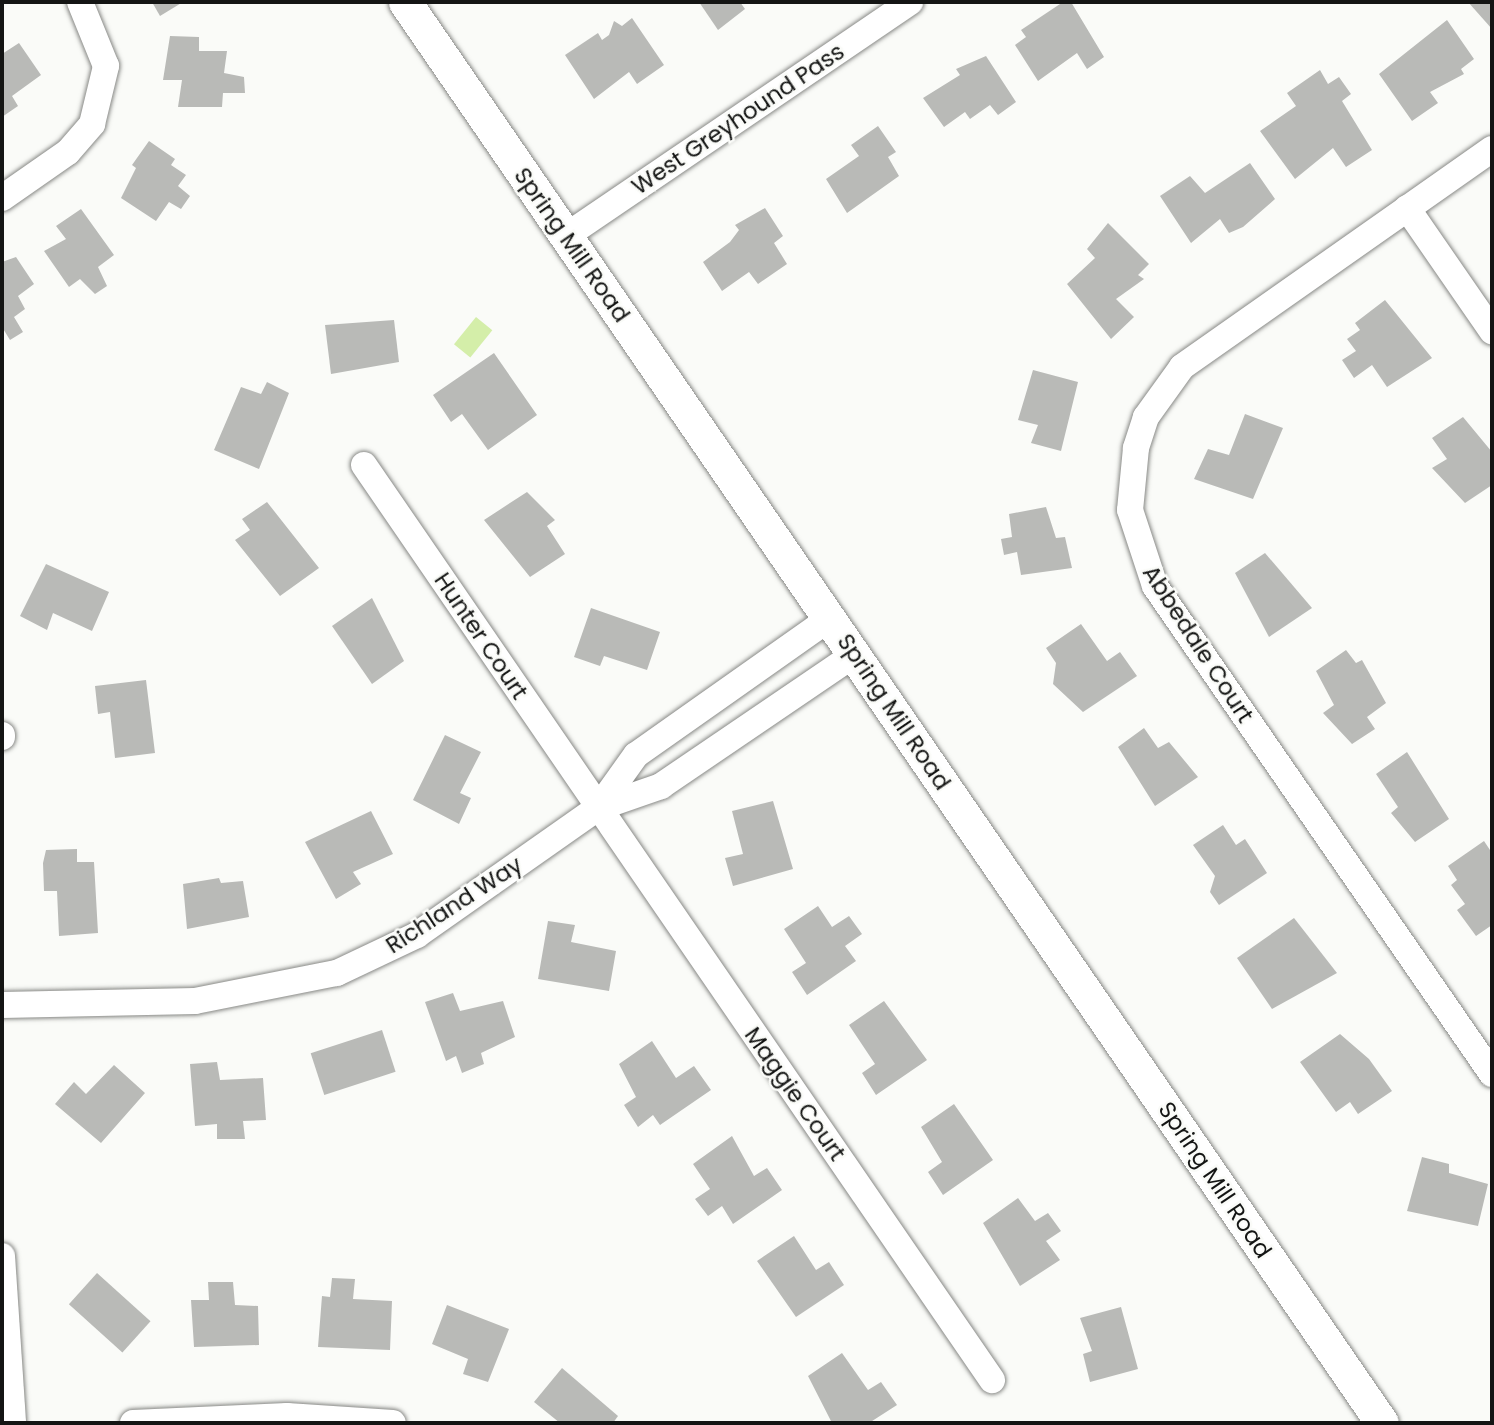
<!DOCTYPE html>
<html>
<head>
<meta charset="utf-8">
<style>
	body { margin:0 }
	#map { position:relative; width:1494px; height:1425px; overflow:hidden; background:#fafbf8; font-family:Poppins,sans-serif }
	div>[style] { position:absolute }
	.water>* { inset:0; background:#d4eea9; transform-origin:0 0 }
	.building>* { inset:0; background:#b9bab7; transform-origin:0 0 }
	.roads { filter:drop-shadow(0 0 2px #888986) drop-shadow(0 0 2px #888986) }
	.minor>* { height:26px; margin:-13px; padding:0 13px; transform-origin:13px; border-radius:13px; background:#fff }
	.tertiary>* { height:33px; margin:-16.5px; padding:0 16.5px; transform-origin:16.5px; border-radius:16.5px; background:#fff }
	span { translate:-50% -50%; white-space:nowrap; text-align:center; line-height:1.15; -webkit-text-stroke:5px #fafbf8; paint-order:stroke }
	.street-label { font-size:23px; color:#141514 }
	.frame { position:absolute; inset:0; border:4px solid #141514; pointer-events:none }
</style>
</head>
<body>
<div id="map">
	<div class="water">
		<div style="left:476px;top:317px;width:21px;height:35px;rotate:39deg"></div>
	</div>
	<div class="building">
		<div style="clip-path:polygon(152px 2px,183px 2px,160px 16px)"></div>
		<div style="clip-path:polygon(699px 2px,740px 2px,745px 9px,718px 30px)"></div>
		<div style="clip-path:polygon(1063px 2px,1071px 2px,1104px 57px,1087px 69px,1077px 53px,1038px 81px,1015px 45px,1026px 37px,1021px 30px)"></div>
		<div style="clip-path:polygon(1468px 2px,1492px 2px,1492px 29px)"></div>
		<div style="clip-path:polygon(632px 18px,664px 65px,637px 84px,629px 72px,594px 99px,565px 55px,598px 33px,602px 40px,609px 35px,614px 21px,622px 26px)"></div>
		<div style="clip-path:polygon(1447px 20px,1474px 59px,1461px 69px,1464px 74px,1430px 92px,1438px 103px,1412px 121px,1379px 74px)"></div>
		<div style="clip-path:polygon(170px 36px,199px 37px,199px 51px,227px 51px,224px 73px,244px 77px,245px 93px,223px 93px,222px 107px,178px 107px,182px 80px,163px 80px)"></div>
		<div style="clip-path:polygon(19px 43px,41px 75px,12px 96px,18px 106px,2px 117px,2px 54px)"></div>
		<div style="clip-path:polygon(986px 56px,1016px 102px,998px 115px,990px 105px,970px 119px,965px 112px,944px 127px,923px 98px,960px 75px,956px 69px)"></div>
		<div style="clip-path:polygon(1320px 70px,1328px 84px,1339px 77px,1351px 94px,1342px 101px,1372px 150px,1346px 167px,1333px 148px,1295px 179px,1260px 131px,1296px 106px,1287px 93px)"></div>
		<div style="clip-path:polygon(878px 126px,896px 152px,888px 157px,899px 176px,847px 213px,826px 179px,859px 156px,851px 145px)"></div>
		<div style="clip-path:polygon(149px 141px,175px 159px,171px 165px,186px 175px,178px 186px,190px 196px,181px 209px,169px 202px,156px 221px,121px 198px,136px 168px,132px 165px)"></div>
		<div style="clip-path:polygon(1250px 163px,1275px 199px,1243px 227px,1229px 233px,1220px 219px,1191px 243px,1160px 196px,1190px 176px,1205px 193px)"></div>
		<div style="clip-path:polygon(765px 208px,783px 236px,774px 243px,787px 264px,758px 284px,749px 272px,722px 291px,703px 262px,730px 242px,739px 230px,735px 225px)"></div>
		<div style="clip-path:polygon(81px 209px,114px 255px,98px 267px,107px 286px,95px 294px,80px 279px,69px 287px,44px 251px,66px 239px,56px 226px)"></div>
		<div style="clip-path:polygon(1108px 223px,1149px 264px,1138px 275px,1144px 279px,1116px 299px,1134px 317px,1111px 339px,1067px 284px,1095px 258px,1087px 249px)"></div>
		<div style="clip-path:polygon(16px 257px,34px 284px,18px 296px,25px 309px,14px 317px,23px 332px,10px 340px,2px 327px,2px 262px)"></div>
		<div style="clip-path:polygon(1385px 300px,1432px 358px,1387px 387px,1372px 365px,1354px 378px,1342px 360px,1356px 351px,1347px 339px,1360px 330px,1355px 323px)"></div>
		<div style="clip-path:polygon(394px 320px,399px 362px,331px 374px,325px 325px)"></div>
		<div style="clip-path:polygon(494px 353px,537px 415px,488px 450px,462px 414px,451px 422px,433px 395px)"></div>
		<div style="clip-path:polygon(1033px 370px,1078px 382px,1061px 451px,1031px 443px,1038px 425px,1018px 420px)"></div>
		<div style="clip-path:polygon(267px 382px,289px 393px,259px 469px,214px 450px,241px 387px,261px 394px)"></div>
		<div style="clip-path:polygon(1245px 414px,1283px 428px,1253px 499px,1194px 479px,1208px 449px,1229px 455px)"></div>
		<div style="clip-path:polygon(1463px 417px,1492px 452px,1492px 485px,1465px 503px,1432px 468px,1447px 459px,1432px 438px)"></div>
		<div style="clip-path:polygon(527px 492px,555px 520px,547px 526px,565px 554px,530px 577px,484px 520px)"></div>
		<div style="clip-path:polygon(267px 502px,319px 568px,280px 596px,235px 540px,250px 530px,242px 519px)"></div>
		<div style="clip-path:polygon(1046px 507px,1056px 538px,1065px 537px,1072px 568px,1021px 575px,1017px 552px,1004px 555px,1001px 539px,1012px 537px,1009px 514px)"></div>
		<div style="clip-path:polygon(1265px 553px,1312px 608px,1269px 637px,1235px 573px)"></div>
		<div style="clip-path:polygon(46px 564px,109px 592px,92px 631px,53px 613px,47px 630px,20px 616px)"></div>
		<div style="clip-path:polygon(372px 598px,404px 661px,372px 684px,332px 626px)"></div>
		<div style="clip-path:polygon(591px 608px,660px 632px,647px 670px,604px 656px,600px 666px,574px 657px)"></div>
		<div style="clip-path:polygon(1081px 624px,1107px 661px,1120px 652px,1137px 676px,1083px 712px,1053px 684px,1056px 663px,1046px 648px)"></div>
		<div style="clip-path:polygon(1346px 650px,1356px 663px,1362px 660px,1386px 703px,1367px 717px,1375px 729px,1352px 744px,1323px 713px,1334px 705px,1316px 671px)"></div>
		<div style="clip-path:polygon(146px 680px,155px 753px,115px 758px,110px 712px,98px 714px,95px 686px)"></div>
		<div style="clip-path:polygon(1144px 728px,1158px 748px,1169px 742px,1198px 777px,1155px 806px,1118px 747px)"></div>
		<div style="clip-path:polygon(445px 735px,481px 752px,460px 793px,471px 798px,459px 824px,413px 800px)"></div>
		<div style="clip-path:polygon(1407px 752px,1449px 819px,1415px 842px,1391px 813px,1398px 807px,1376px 774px)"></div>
		<div style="clip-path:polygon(773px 801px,793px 869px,733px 886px,725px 858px,743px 854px,732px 811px)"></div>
		<div style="clip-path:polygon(371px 811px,393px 854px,353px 872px,361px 884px,336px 899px,305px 842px)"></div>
		<div style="clip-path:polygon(1223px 825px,1236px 845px,1245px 839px,1267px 873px,1219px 905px,1210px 892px,1215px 876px,1193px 845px)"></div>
		<div style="clip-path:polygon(1484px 841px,1492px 853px,1492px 925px,1476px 936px,1457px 910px,1465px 904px,1451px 885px,1457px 880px,1448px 866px)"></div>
		<div style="clip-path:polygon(77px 849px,77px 862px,94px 862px,98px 933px,59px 936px,57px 891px,44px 891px,43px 863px,46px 850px)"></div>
		<div style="clip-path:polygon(219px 878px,221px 883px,243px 881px,249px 917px,187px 929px,183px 884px)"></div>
		<div style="clip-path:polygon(818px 906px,832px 927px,849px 916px,862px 934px,845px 946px,856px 961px,807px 995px,792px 972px,806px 963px,784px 929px)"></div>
		<div style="clip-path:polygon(1294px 918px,1337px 973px,1272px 1009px,1237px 958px)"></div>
		<div style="clip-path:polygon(548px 921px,575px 925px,571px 942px,616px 951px,609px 991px,538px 979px)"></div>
		<div style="clip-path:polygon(453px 993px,460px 1011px,503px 1001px,515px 1037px,481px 1053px,484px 1064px,462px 1073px,456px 1056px,446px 1061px,425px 1002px)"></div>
		<div style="clip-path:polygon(884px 1001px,927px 1060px,876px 1095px,862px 1073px,875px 1064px,849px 1025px)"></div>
		<div style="left:382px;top:1030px;width:44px;height:75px;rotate:72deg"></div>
		<div style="clip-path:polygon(1340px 1034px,1369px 1059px,1392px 1091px,1358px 1114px,1350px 1102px,1336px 1112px,1300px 1062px)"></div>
		<div style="clip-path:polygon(652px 1041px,676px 1078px,694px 1066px,711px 1090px,660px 1125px,653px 1115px,638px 1127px,624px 1105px,636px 1097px,619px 1064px)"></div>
		<div style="clip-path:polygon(217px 1062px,220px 1080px,263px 1078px,266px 1120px,243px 1121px,245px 1139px,217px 1139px,217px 1124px,195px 1126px,190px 1064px)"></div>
		<div style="clip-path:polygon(114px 1065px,145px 1093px,101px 1143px,55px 1104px,74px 1082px,86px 1094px)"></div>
		<div style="clip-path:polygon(954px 1104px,993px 1160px,943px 1195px,928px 1172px,942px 1162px,921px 1127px)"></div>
		<div style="clip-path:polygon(732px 1136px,754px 1176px,767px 1168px,782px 1190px,733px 1224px,722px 1206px,708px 1216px,695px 1199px,710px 1189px,693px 1164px)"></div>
		<div style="clip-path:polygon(1422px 1157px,1449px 1164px,1449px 1173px,1488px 1184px,1478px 1226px,1407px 1211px)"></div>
		<div style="clip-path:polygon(1018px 1198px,1035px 1221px,1048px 1213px,1061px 1231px,1046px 1241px,1060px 1260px,1020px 1286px,983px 1223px)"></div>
		<div style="clip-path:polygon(794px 1236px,816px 1270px,829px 1262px,844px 1285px,796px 1317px,757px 1261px)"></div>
		<div style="left:97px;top:1273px;width:72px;height:42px;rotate:42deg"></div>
		<div style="clip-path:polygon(332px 1278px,355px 1279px,353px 1299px,392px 1301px,390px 1350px,318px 1347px,322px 1296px,330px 1297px)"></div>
		<div style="clip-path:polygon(208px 1282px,233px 1282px,235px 1305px,258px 1306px,259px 1345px,194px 1347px,191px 1300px,209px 1300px)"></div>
		<div style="clip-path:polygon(447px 1305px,509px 1329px,488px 1382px,463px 1374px,468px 1359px,432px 1344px)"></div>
		<div style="clip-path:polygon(1121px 1307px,1138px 1369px,1090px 1382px,1083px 1354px,1092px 1351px,1080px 1318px)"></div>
		<div style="clip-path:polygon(842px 1353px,868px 1390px,881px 1382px,897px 1405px,869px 1423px,832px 1423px,808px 1376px)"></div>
		<div style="clip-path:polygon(562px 1368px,618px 1416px,613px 1423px,560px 1423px,534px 1402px)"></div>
	</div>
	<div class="roads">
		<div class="minor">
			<div style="left:1492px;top:149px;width:379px;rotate:144.9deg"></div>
			<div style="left:1182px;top:367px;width:62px;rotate:125.8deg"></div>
			<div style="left:1146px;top:417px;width:33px;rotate:108deg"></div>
			<div style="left:1136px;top:448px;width:62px;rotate:95.5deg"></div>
			<div style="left:1130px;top:510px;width:80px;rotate:71.8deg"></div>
			<div style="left:1155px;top:586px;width:593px;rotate:55.37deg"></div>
			<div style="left:2px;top:198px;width:80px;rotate:-34.9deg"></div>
			<div style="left:68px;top:152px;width:37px;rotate:-49deg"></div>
			<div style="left:92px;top:124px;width:60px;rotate:-76.4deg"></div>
			<div style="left:106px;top:66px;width:69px;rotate:-112.1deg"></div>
			<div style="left:1407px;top:208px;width:150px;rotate:55.4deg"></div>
			<div style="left:566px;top:236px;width:416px;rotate:-34.2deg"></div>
			<div style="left:364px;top:465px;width:1110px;rotate:55.54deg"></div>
			<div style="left:2px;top:737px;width:2px;rotate:-90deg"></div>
			<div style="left:598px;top:808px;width:65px;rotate:-54.4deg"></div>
			<div style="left:636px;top:755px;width:237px;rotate:-35.2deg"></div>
			<div style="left:2px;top:1005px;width:193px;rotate:-1.2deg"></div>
			<div style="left:195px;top:1001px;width:145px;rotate:-11.2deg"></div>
			<div style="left:337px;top:973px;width:89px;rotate:-25.4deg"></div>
			<div style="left:417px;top:935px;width:221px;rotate:-35.1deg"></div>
			<div style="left:598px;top:808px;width:67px;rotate:-19.2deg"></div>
			<div style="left:661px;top:786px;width:235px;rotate:-34.2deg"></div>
			<div style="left:2px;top:1256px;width:167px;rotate:86.2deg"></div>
			<div style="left:133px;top:1423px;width:154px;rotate:-2.6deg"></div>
			<div style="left:287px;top:1416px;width:106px;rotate:3.8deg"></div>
		</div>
		<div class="tertiary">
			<div style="left:405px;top:2px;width:1724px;rotate:55.49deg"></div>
		</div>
	</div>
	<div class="street-label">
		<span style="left:738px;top:119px;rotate:-34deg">West Greyhound Pass</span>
		<span style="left:572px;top:245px;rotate:55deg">Spring Mill Road</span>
		<span style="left:481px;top:636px;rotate:56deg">Hunter Court</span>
		<span style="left:1198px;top:644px;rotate:57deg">Abbedale Court</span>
		<span style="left:894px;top:712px;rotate:56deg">Spring Mill Road</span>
		<span style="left:454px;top:905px;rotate:-33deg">Richland Way</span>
		<span style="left:795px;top:1094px;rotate:55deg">Maggie Court</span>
		<span style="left:1215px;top:1180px;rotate:56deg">Spring Mill Road</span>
	</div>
	<div class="frame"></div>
</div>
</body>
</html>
